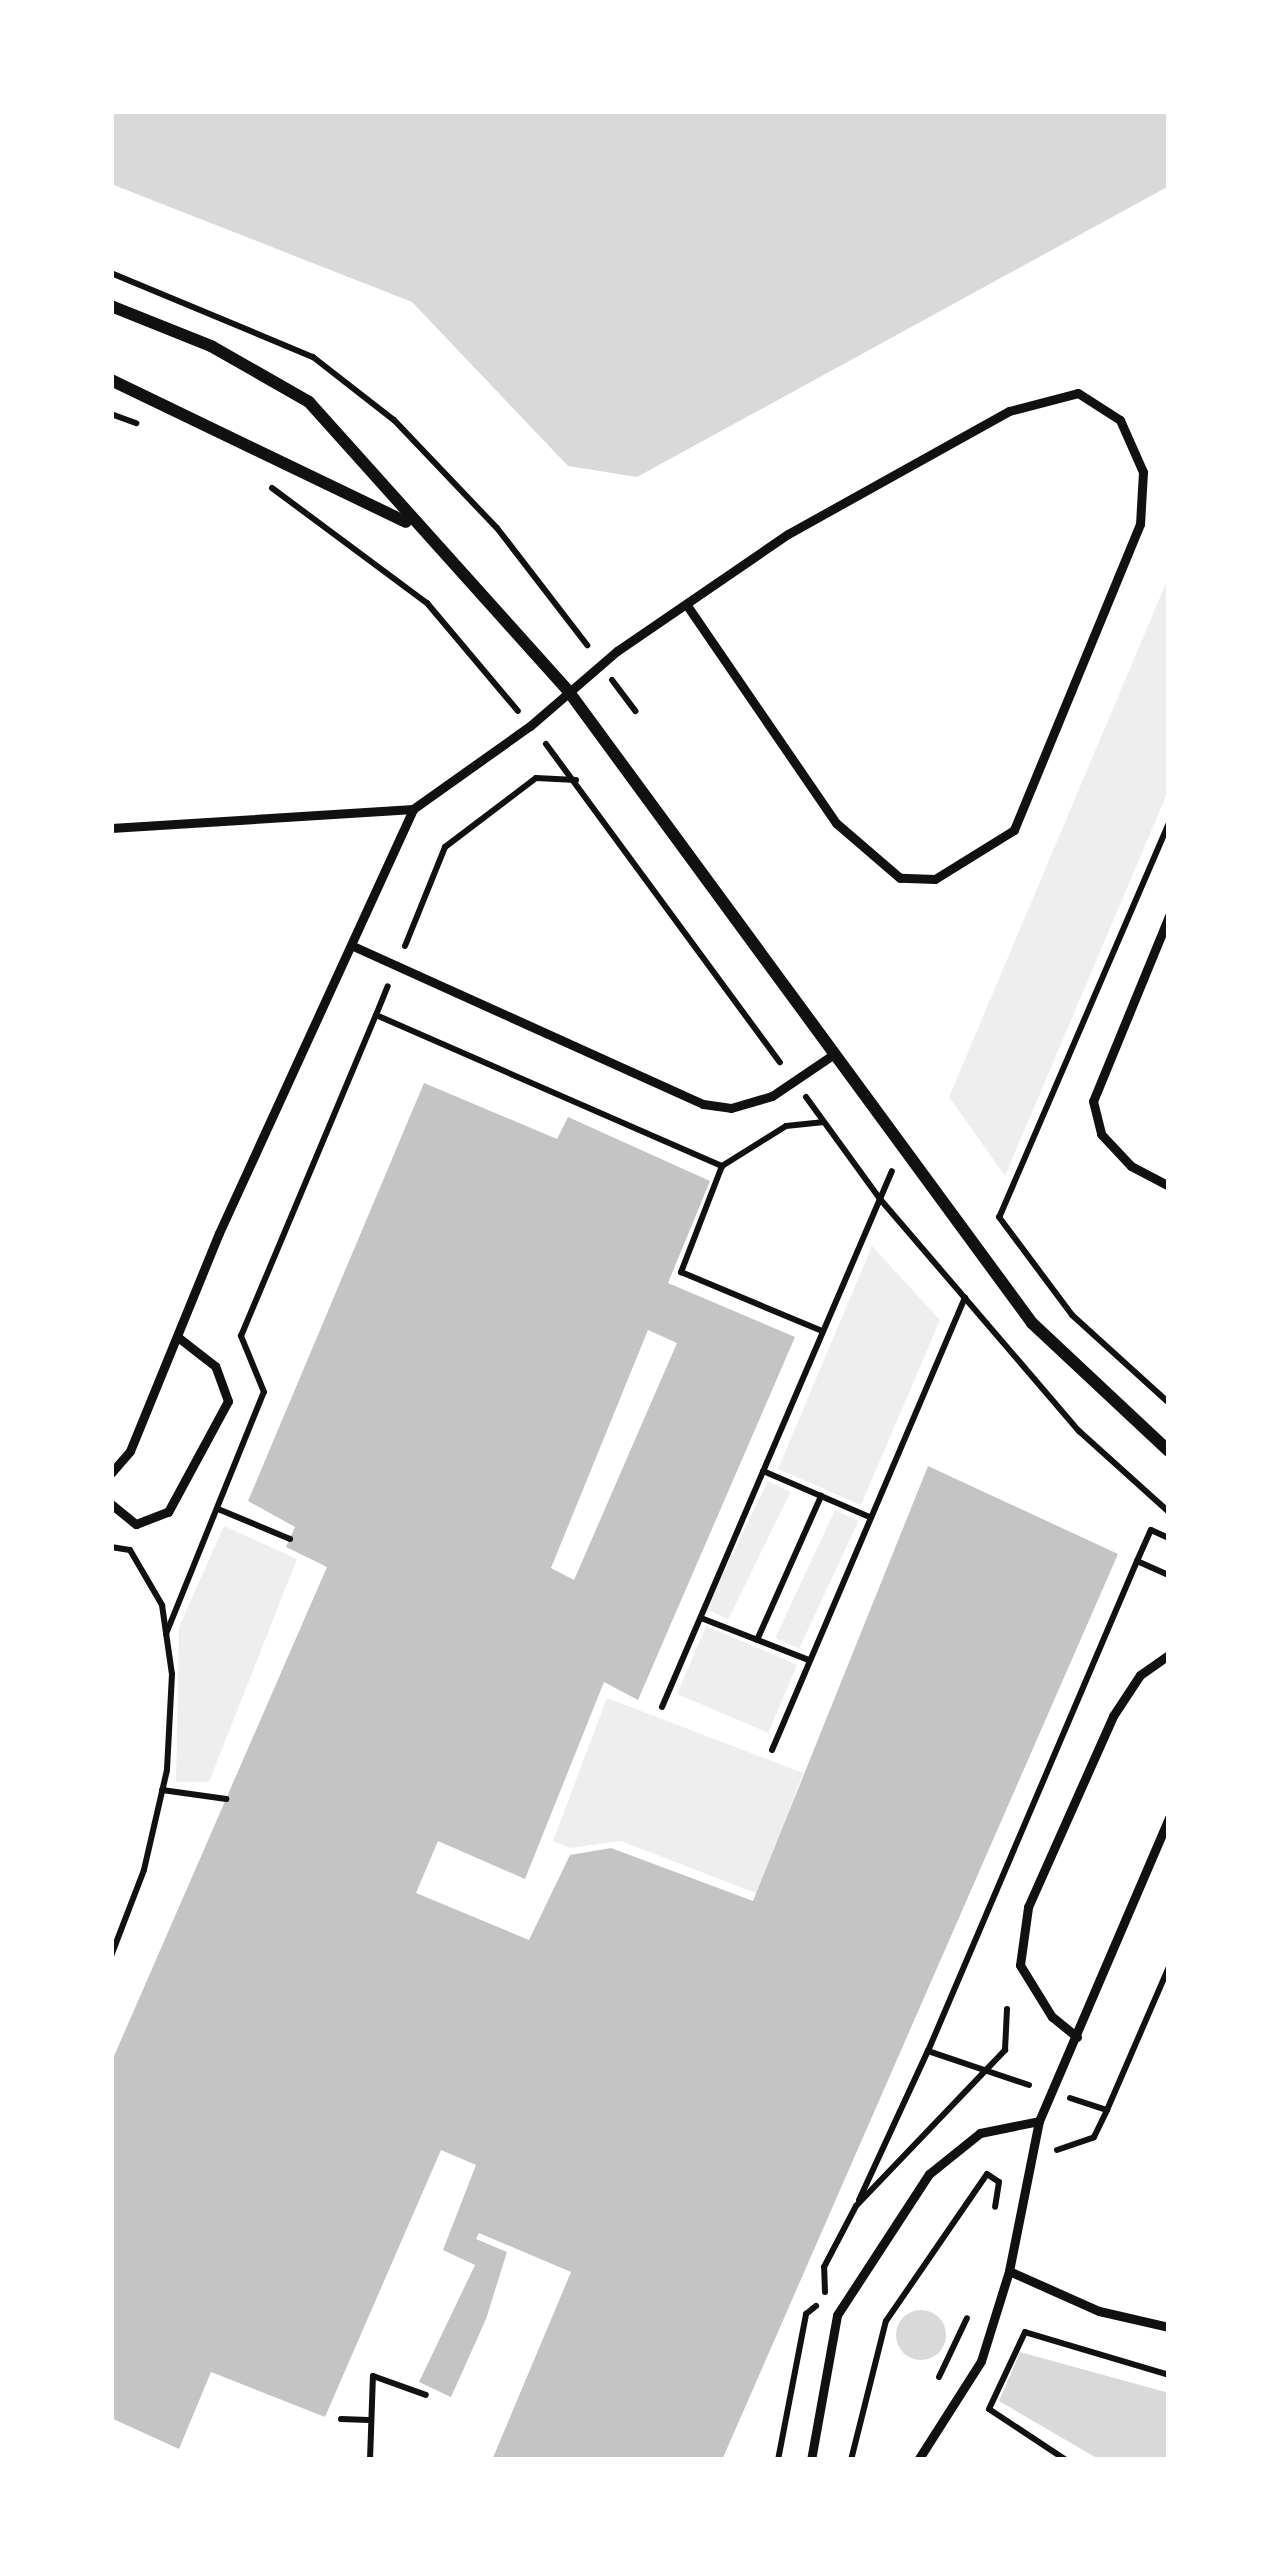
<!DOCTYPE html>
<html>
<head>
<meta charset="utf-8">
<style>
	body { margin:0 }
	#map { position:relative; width:1280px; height:2571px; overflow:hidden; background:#fff; font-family:"Work Sans",sans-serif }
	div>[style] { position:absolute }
	.green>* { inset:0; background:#eee; transform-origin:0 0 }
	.water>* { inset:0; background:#d9d9d9 }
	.round { border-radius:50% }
	.building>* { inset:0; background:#c4c4c4 }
	.path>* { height:6px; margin:-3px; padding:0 3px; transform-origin:3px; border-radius:3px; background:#111 }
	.service>* { height:9px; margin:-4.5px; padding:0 4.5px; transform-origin:4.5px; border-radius:4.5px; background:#111 }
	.minor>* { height:12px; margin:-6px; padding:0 6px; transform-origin:6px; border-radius:6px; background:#111 }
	span { translate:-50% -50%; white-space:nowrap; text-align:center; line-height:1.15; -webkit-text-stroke:9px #fff; paint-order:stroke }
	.frame { position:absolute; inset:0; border:114px solid #fff; pointer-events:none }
</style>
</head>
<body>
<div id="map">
	<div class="green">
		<div style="clip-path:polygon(1169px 576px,1169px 789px,1005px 1176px,949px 1097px)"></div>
		<div style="clip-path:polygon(872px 1246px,940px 1320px,861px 1505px,778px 1469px)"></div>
		<div style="left:768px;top:1481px;width:25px;height:142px;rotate:26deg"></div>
		<div style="left:835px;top:1510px;width:26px;height:141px;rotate:25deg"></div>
		<div style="clip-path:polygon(224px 1526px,297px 1559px,209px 1782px,176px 1782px,179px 1627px)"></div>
		<div style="left:706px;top:1626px;width:99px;height:74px;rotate:23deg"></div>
		<div style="clip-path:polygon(607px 1698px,803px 1773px,758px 1894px,621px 1841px,570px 1848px,553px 1841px)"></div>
	</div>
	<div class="water">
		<div style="clip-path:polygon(111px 111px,1169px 111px,1169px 186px,637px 477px,568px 466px,412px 302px,111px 184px)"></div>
		<div class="round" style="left:896px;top:2310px;width:50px;height:50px"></div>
		<div style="clip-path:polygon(1020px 2352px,1169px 2393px,1169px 2460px,1100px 2460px,999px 2401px)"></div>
	</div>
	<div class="building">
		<div style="clip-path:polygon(evenodd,424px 1083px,557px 1139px,568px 1117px,710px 1181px,668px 1283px,795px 1337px,638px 1700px,604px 1682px,525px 1879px,438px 1841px,416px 1893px,529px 1940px,570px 1855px,611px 1848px,753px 1901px,928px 1466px,1118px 1554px,722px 2460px,492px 2460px,571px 2272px,479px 2233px,476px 2239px,507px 2252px,486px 2319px,451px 2397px,419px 2382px,475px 2265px,443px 2250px,476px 2165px,441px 2150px,325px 2417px,211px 2372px,179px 2449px,111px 2418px,111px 2063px,327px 1567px,286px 1547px,295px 1527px,248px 1501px,424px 1083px,648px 1330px,677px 1343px,574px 1580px,551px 1568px,648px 1330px)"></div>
	</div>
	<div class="path">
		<div style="left:111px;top:273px;width:219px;rotate:22.6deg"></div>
		<div style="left:313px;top:357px;width:103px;rotate:37.9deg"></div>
		<div style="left:394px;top:420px;width:149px;rotate:46.4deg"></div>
		<div style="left:497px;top:528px;width:148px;rotate:52.4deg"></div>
		<div style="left:111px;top:414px;width:27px;rotate:20deg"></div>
		<div style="left:272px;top:488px;width:193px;rotate:36.6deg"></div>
		<div style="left:427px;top:603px;width:141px;rotate:49.9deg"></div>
		<div style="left:612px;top:680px;width:39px;rotate:53deg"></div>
		<div style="left:546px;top:744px;width:395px;rotate:53.7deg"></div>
		<div style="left:1169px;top:823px;width:429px;rotate:113.3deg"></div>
		<div style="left:999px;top:1217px;width:122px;rotate:53.3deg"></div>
		<div style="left:1072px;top:1315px;width:131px;rotate:42.2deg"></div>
		<div style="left:405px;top:946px;width:107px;rotate:-68deg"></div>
		<div style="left:445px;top:847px;width:114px;rotate:-37.2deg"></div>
		<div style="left:536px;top:778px;width:40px;rotate:2.9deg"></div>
		<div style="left:376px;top:1015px;width:31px;rotate:-68deg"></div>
		<div style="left:806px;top:1097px;width:126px;rotate:54deg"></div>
		<div style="left:880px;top:1199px;width:306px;rotate:49.4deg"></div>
		<div style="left:1079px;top:1431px;width:121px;rotate:42deg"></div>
		<div style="left:722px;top:1166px;width:114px;rotate:111.1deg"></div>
		<div style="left:681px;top:1272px;width:153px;rotate:22.7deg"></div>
		<div style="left:763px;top:1471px;width:116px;rotate:23.3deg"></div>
		<div style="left:218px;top:1509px;width:78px;rotate:22.6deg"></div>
		<div style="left:111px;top:1547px;width:19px;rotate:9deg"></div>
		<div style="left:130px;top:1550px;width:64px;rotate:59.8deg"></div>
		<div style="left:162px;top:1605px;width:70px;rotate:81.8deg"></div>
		<div style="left:172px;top:1674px;width:96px;rotate:93deg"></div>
		<div style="left:167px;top:1770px;width:103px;rotate:103deg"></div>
		<div style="left:144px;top:1870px;width:92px;rotate:111deg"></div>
		<div style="left:1137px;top:1561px;width:34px;rotate:-66deg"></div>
		<div style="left:1151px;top:1530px;width:20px;rotate:24deg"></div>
		<div style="left:701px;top:1618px;width:116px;rotate:21.3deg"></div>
		<div style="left:166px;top:1634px;width:261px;rotate:-68deg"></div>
		<div style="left:264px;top:1392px;width:61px;rotate:-112.3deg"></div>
		<div style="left:241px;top:1336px;width:348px;rotate:-67.2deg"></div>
		<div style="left:376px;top:1015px;width:378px;rotate:23.6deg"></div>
		<div style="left:722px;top:1166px;width:75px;rotate:-32deg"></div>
		<div style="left:786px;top:1126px;width:36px;rotate:-6deg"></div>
		<div style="left:757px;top:1640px;width:158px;rotate:-66deg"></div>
		<div style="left:662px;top:1707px;width:583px;rotate:-66.78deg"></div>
		<div style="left:772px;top:1750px;width:492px;rotate:-66.9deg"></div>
		<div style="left:162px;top:1790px;width:65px;rotate:8deg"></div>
		<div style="left:1029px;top:2085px;width:107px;rotate:-161.4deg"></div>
		<div style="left:928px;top:2051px;width:533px;rotate:-66.9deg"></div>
		<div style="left:1137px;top:1561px;width:35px;rotate:24deg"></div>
		<div style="left:1070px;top:2098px;width:39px;rotate:18deg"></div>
		<div style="left:1107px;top:2110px;width:156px;rotate:-66.6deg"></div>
		<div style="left:1057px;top:2150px;width:39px;rotate:-19deg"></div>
		<div style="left:1094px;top:2137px;width:30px;rotate:-64deg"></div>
		<div style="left:859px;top:2200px;width:164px;rotate:-65.2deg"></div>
		<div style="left:825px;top:2292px;width:25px;rotate:-92deg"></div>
		<div style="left:824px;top:2267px;width:69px;rotate:-62.3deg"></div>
		<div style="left:856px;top:2206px;width:216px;rotate:-46.3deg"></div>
		<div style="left:1005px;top:2050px;width:41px;rotate:-87.2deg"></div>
		<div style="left:939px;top:2377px;width:65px;rotate:-64.6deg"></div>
		<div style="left:341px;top:2419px;width:27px;rotate:2deg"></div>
		<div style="left:370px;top:2460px;width:84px;rotate:-88deg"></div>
		<div style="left:373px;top:2376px;width:56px;rotate:19.7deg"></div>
		<div style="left:778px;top:2460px;width:149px;rotate:-79.1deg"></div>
		<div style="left:806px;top:2314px;width:13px;rotate:-39deg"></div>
		<div style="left:851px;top:2460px;width:143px;rotate:-75.9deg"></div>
		<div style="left:886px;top:2321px;width:178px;rotate:-55.5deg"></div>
		<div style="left:987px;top:2174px;width:14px;rotate:34deg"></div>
		<div style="left:999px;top:2182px;width:25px;rotate:99deg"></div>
		<div style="left:1066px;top:2460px;width:92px;rotate:-146.5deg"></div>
		<div style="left:989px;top:2409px;width:85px;rotate:-64.9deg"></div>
		<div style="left:1025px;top:2332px;width:150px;rotate:16.6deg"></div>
	</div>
	<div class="service">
		<div style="left:111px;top:828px;width:303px;rotate:-3.6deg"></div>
		<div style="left:1169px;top:916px;width:200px;rotate:112.3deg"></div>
		<div style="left:1093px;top:1101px;width:34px;rotate:76deg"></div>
		<div style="left:1101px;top:1134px;width:44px;rotate:46.8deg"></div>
		<div style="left:1131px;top:1166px;width:43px;rotate:27.8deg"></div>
		<div style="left:353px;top:946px;width:384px;rotate:24.3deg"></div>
		<div style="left:703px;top:1104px;width:28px;rotate:8deg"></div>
		<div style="left:731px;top:1108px;width:43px;rotate:-16.3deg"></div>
		<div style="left:772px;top:1096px;width:71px;rotate:-34.1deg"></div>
		<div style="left:111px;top:1473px;width:29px;rotate:-49deg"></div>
		<div style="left:130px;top:1451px;width:235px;rotate:-67.8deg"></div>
		<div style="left:219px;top:1233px;width:466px;rotate:-65.4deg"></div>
		<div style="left:413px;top:809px;width:143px;rotate:-35.4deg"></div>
		<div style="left:530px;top:726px;width:115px;rotate:-40.8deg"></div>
		<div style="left:617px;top:651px;width:207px;rotate:-34.4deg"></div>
		<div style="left:788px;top:534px;width:253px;rotate:-29.1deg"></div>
		<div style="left:1009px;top:411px;width:71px;rotate:-14.6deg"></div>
		<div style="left:1078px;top:393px;width:50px;rotate:32.7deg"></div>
		<div style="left:1120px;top:420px;width:57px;rotate:66.1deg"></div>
		<div style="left:1143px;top:472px;width:52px;rotate:93.3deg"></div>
		<div style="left:1140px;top:524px;width:331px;rotate:112.4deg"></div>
		<div style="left:1014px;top:830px;width:93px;rotate:148.2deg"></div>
		<div style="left:935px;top:879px;width:35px;rotate:-178deg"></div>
		<div style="left:900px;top:878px;width:84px;rotate:-139.3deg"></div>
		<div style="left:836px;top:823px;width:265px;rotate:-124.4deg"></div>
		<div style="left:111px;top:1504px;width:32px;rotate:39deg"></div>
		<div style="left:136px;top:1524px;width:34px;rotate:-21deg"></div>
		<div style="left:168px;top:1512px;width:126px;rotate:-61.6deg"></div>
		<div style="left:228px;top:1401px;width:37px;rotate:-110deg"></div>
		<div style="left:215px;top:1366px;width:46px;rotate:-142.1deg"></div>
		<div style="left:1077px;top:2037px;width:32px;rotate:-141deg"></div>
		<div style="left:1052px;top:2017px;width:61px;rotate:-121.6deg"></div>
		<div style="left:1020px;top:1965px;width:59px;rotate:-82.1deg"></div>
		<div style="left:1028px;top:1907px;width:209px;rotate:-66deg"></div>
		<div style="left:1113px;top:1716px;width:49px;rotate:-56.6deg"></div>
		<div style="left:1140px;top:1675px;width:35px;rotate:-35deg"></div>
		<div style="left:1009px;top:2271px;width:98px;rotate:24deg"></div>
		<div style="left:1099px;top:2311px;width:72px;rotate:12.9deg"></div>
		<div style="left:811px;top:2460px;width:147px;rotate:-79.8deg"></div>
		<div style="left:837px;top:2315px;width:168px;rotate:-56.9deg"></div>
		<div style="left:929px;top:2174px;width:65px;rotate:-38.8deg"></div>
		<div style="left:980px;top:2133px;width:60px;rotate:-11.5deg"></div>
		<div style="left:918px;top:2460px;width:117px;rotate:-57.5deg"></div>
		<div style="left:981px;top:2361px;width:94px;rotate:-72.7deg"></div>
		<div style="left:1009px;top:2271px;width:153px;rotate:-78.7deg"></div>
		<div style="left:1039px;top:2121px;width:330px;rotate:-66.8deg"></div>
	</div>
	<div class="minor">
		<div style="left:111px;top:306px;width:108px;rotate:21.8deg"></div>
		<div style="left:211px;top:346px;width:113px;rotate:29.7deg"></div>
		<div style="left:309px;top:402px;width:389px;rotate:48.1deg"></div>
		<div style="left:569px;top:692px;width:783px;rotate:53.73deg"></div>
		<div style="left:1032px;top:1323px;width:187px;rotate:43.1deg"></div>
		<div style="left:111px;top:380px;width:327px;rotate:25.7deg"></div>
	</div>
	<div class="frame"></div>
</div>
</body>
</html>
